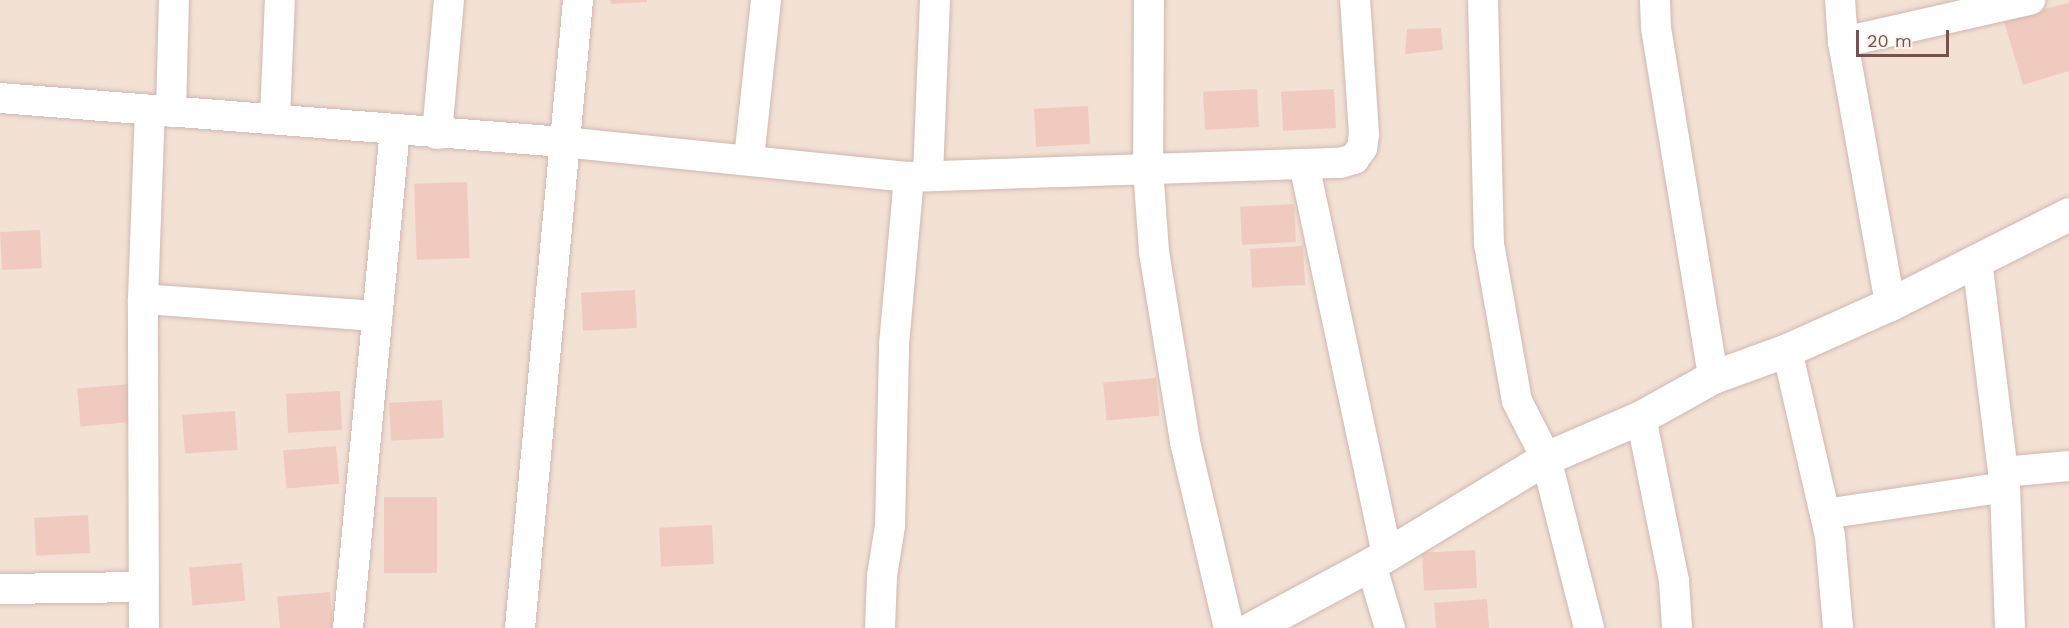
<!DOCTYPE html>
<html>
<head>
<meta charset="utf-8">
<style>
	body { margin:0 }
	#map { position:relative; width:2069px; height:628px; overflow:hidden; background:#fcf0e7; font-family:"Work Sans",sans-serif }
	div>[style] { position:absolute }
	.residential>* { inset:0; background:#f3e1d6; transform-origin:0 0 }
	.building>* { inset:0; background:#f1cabf; transform-origin:0 0 }
	.roads { filter:drop-shadow(0 0 2px #d0b8b0) drop-shadow(0 0 2px #d0b8b0) }
	.street>* { height:30px; margin:-15px; padding:0 15px; transform-origin:15px; border-radius:15px; background:#fff }
	.secondary>* { height:33px; margin:-16.5px; padding:0 16.5px; transform-origin:16.5px; border-radius:16.5px; background:#fff }
	span { translate:-50% -50%; white-space:nowrap; text-align:center; line-height:1.15; -webkit-text-stroke:4.5px #fff5ee; paint-order:stroke }
	.scale { position:absolute; left:1856px; top:30px; width:93px; height:27px; box-sizing:border-box; border:3px solid #75534c; border-top:0; padding-left:8px; font-size:18px; line-height:21px; white-space:nowrap; color:#75534c; -webkit-text-stroke:4px #fff5ee; paint-order:stroke }
</style>
</head>
<body>
<div id="map">
	<div class="residential">
		<div style="left:0;top:0;width:2069px;height:628px"></div>
	</div>
	<div class="building">
		<div style="clip-path:polygon(610px 0,647px 0,647px 2px,611px 4px)"></div>
		<div style="clip-path:polygon(2069px 3px,2069px 71px,2023px 85px,2003px 18px)"></div>
		<div style="clip-path:polygon(1441px 28px,1443px 50px,1405px 54px,1407px 29px)"></div>
		<div style="left:1257px;top:89px;width:38px;height:54px;rotate:87deg"></div>
		<div style="left:1334px;top:89px;width:39px;height:53px;rotate:87deg"></div>
		<div style="left:1088px;top:106px;width:38px;height:54px;rotate:87deg"></div>
		<div style="left:467px;top:182px;width:76px;height:53px;rotate:88deg"></div>
		<div style="left:1294px;top:204px;width:38px;height:54px;rotate:87deg"></div>
		<div style="left:40px;top:230px;width:38px;height:40px;rotate:87deg"></div>
		<div style="left:1303px;top:246px;width:39px;height:53px;rotate:87deg"></div>
		<div style="left:635px;top:290px;width:38px;height:54px;rotate:87deg"></div>
		<div style="left:1156px;top:378px;width:38px;height:53px;rotate:85deg"></div>
		<div style="left:130px;top:384px;width:38px;height:53px;rotate:85deg"></div>
		<div style="left:340px;top:391px;width:39px;height:54px;rotate:87deg"></div>
		<div style="left:442px;top:400px;width:38px;height:53px;rotate:87deg"></div>
		<div style="left:235px;top:411px;width:39px;height:53px;rotate:86deg"></div>
		<div style="left:336px;top:446px;width:38px;height:53px;rotate:85deg"></div>
		<div style="left:437px;top:497px;width:76px;height:53px;rotate:90deg"></div>
		<div style="left:88px;top:515px;width:38px;height:54px;rotate:87deg"></div>
		<div style="left:712px;top:525px;width:39px;height:53px;rotate:87deg"></div>
		<div style="left:1475px;top:550px;width:38px;height:53px;rotate:87deg"></div>
		<div style="left:242px;top:563px;width:38px;height:53px;rotate:85deg"></div>
		<div style="left:330px;top:592px;width:36px;height:53px;rotate:85deg"></div>
		<div style="left:1487px;top:599px;width:29px;height:53px;rotate:86deg"></div>
	</div>
	<div class="roads">
		<div class="street">
			<div style="left:1149px;top:0;width:168px;rotate:90.3deg"></div>
			<div style="left:1148px;top:168px;width:84px;rotate:85.9deg"></div>
			<div style="left:1154px;top:252px;width:193px;rotate:80.7deg"></div>
			<div style="left:1185px;top:442px;width:191px;rotate:76.7deg"></div>
			<div style="left:1483px;top:0;width:244px;rotate:88.6deg"></div>
			<div style="left:1489px;top:244px;width:159px;rotate:79.9deg"></div>
			<div style="left:1517px;top:401px;width:64px;rotate:63deg"></div>
			<div style="left:1546px;top:458px;width:175px;rotate:75.8deg"></div>
			<div style="left:1655px;top:0;width:28px;rotate:88deg"></div>
			<div style="left:1656px;top:28px;width:354px;rotate:80.7deg"></div>
			<div style="left:1840px;top:0;width:42px;rotate:85.9deg"></div>
			<div style="left:1843px;top:42px;width:266px;rotate:79.8deg"></div>
			<div style="left:1843px;top:42px;width:192px;rotate:-12.7deg"></div>
			<div style="left:0;top:98px;width:565px;rotate:4.47deg"></div>
			<div style="left:563px;top:142px;width:348px;rotate:5.8deg"></div>
			<div style="left:909px;top:177px;width:431px;rotate:-1.9deg"></div>
			<div style="left:1340px;top:163px;width:15px;rotate:-16deg"></div>
			<div style="left:1354px;top:159px;width:14px;rotate:-54deg"></div>
			<div style="left:1362px;top:148px;width:14px;rotate:-82deg"></div>
			<div style="left:1364px;top:134px;width:134px;rotate:-93.8deg"></div>
			<div style="left:171px;top:112px;width:112px;rotate:-88.5deg"></div>
			<div style="left:275px;top:117px;width:117px;rotate:-87.6deg"></div>
			<div style="left:437px;top:134px;width:135px;rotate:-84.9deg"></div>
			<div style="left:749px;top:159px;width:160px;rotate:-83.9deg"></div>
			<div style="left:1304px;top:164px;width:398px;rotate:78deg"></div>
			<div style="left:928px;top:175px;width:175px;rotate:-87.7deg"></div>
			<div style="left:1977px;top:260px;width:229px;rotate:83deg"></div>
			<div style="left:2005px;top:487px;width:141px;rotate:88deg"></div>
			<div style="left:143px;top:299px;width:235px;rotate:4.2deg"></div>
			<div style="left:1787px;top:350px;width:191px;rotate:77deg"></div>
			<div style="left:1830px;top:536px;width:92px;rotate:85deg"></div>
			<div style="left:1641px;top:417px;width:167px;rotate:78.6deg"></div>
			<div style="left:1674px;top:581px;width:47px;rotate:86.3deg"></div>
			<div style="left:2003px;top:472px;width:66px;rotate:-5.2deg"></div>
			<div style="left:1825px;top:514px;width:182px;rotate:-8.5deg"></div>
			<div style="left:1371px;top:564px;width:67px;rotate:73.5deg"></div>
			<div style="left:0;top:589px;width:143px;rotate:-0.8deg"></div>
			<div style="left:144px;top:628px;width:329px;rotate:-90.2deg"></div>
			<div style="left:143px;top:299px;width:188px;rotate:-87.9deg"></div>
			<div style="left:348px;top:628px;width:501px;rotate:-84.62deg"></div>
			<div style="left:520px;top:628px;width:631px;rotate:-84.72deg"></div>
			<div style="left:880px;top:628px;width:52px;rotate:-87.8deg"></div>
			<div style="left:882px;top:576px;width:51px;rotate:-80.9deg"></div>
			<div style="left:890px;top:526px;width:181px;rotate:-88.7deg"></div>
			<div style="left:894px;top:345px;width:169px;rotate:-84.9deg"></div>
		</div>
		<div class="secondary">
			<div style="left:1252px;top:628px;width:135px;rotate:-28.3deg"></div>
			<div style="left:1371px;top:564px;width:205px;rotate:-31.2deg"></div>
			<div style="left:1546px;top:458px;width:103px;rotate:-23.3deg"></div>
			<div style="left:1641px;top:417px;width:82px;rotate:-29.1deg"></div>
			<div style="left:1713px;top:377px;width:79px;rotate:-20deg"></div>
			<div style="left:1787px;top:350px;width:113px;rotate:-24.1deg"></div>
			<div style="left:1890px;top:304px;width:200px;rotate:-26.7deg"></div>
		</div>
	</div>
	<div class="scale">20 m</div>
</div>
</body>
</html>
